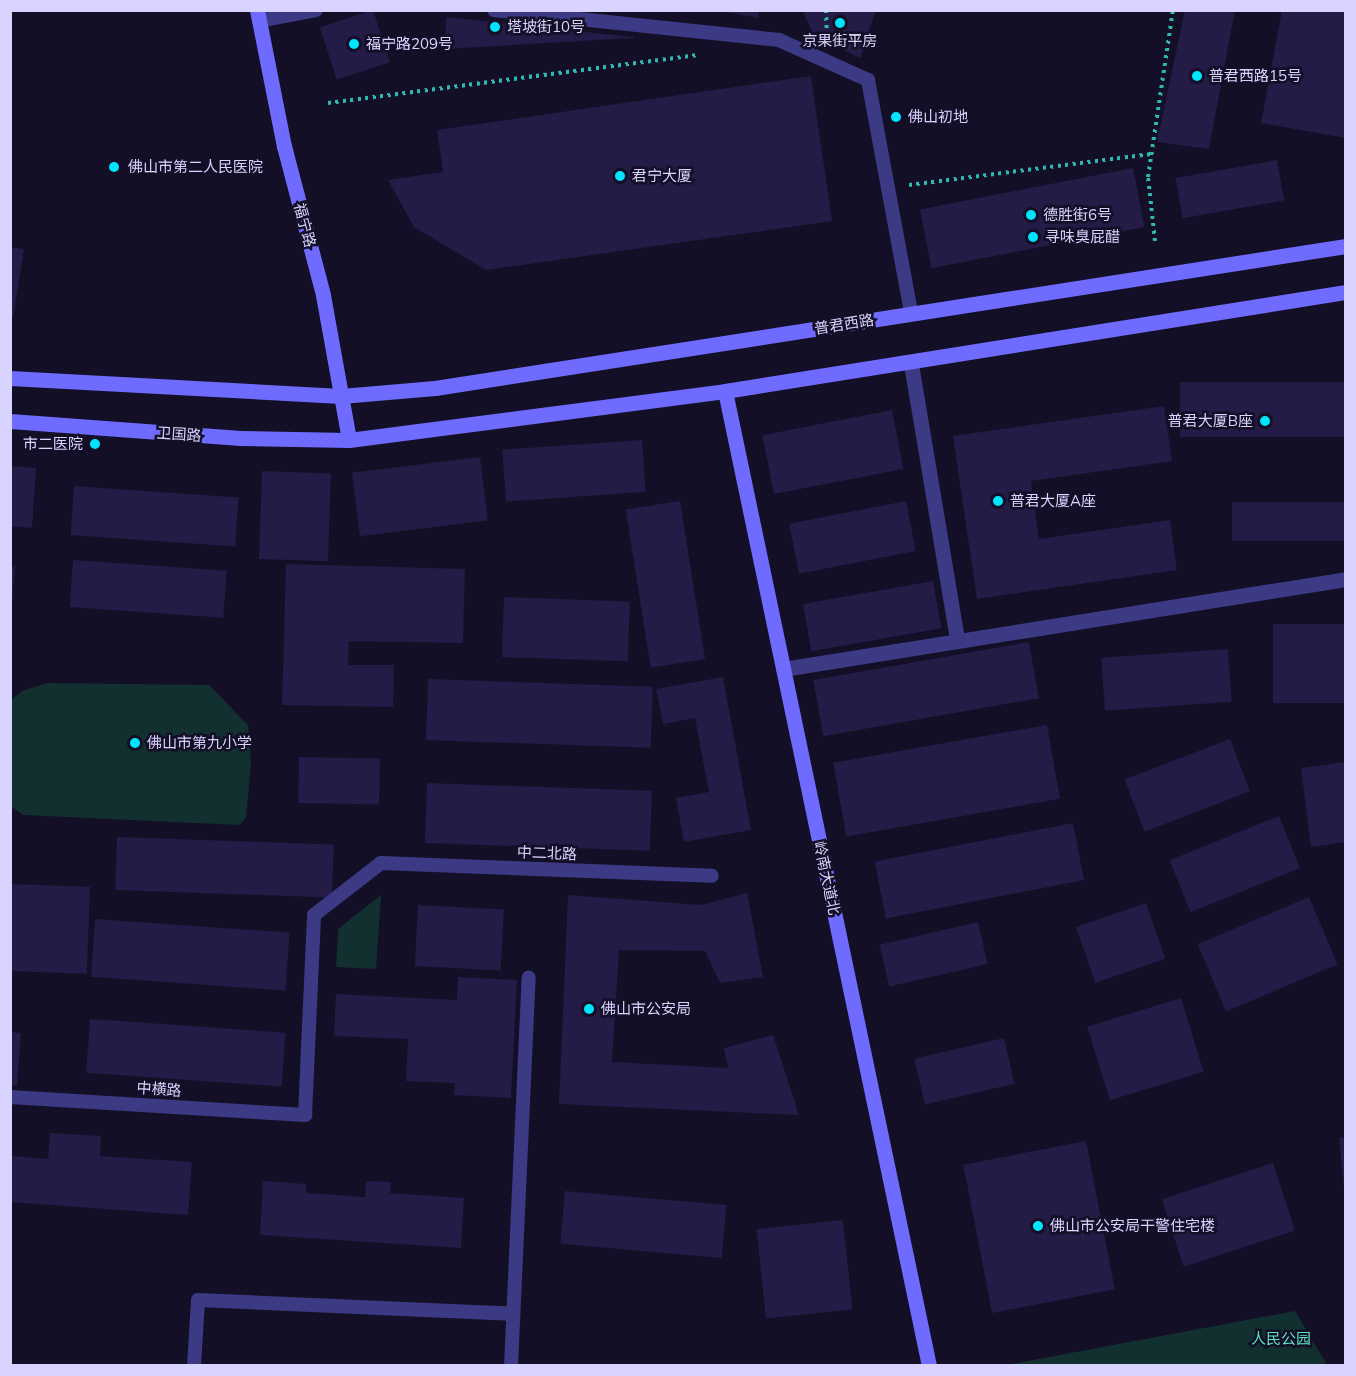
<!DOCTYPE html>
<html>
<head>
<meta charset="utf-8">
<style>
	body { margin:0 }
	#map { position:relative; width:1356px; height:1376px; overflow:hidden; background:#130f26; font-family:Mulish,"Noto Sans SC",sans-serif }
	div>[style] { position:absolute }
	.green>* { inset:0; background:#12302f }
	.building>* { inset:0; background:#241b47; transform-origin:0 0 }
	.path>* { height:4px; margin-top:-2px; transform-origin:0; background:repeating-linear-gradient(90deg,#2fb8b0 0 3px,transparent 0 7.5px) }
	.service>* { height:14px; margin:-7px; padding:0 7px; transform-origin:7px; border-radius:7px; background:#3d3a85 }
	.minor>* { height:15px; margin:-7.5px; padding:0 7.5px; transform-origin:7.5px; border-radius:7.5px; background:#3d3a85 }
	.secondary>* { height:15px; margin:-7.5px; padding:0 7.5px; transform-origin:7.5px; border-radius:7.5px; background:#6f6bff }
	.dots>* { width:16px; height:16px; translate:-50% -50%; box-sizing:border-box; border:3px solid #130f26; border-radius:50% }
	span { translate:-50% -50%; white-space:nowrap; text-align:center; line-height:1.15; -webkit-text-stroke:5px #130f26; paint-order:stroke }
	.poi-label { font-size:15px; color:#d9d4ff }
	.left { translate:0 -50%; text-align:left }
	.right { translate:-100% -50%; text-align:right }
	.street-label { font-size:15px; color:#d9d4ff }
	.park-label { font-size:15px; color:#5fe0c0 }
	.frame { position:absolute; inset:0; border:12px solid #d9d4ff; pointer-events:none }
</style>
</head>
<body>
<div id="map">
	<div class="green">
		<div style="clip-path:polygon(47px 683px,209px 685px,248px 725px,251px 763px,246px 818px,239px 825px,23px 815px,11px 806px,11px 700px,22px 691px)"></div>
		<div style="clip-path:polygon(381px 895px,376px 969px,336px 967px,338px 929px)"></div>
		<div style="clip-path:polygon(1295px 1311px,1327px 1365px,1006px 1365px)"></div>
	</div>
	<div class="building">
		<div style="left:373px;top:10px;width:55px;height:56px;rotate:72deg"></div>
		<div style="clip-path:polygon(715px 10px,759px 10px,758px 18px)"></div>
		<div style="clip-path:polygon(802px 10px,876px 10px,860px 58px,814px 35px)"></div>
		<div style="clip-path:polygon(1185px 10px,1235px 10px,1209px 149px,1157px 142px)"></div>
		<div style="clip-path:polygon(1282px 10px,1346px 10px,1346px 138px,1261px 123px)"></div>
		<div style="clip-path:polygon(446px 17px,633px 37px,633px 38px,445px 49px)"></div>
		<div style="clip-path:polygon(811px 76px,832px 221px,486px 270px,414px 227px,388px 180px,443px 172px,437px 130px)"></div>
		<div style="left:1277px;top:160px;width:41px;height:103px;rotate:80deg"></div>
		<div style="left:1133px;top:168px;width:60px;height:217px;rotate:79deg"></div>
		<div style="clip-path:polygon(10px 247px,24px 249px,13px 318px,10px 318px)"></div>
		<div style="left:1346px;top:382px;width:55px;height:166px;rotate:90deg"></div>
		<div style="clip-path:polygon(1164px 406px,1172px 461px,1031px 481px,1039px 539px,1170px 520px,1177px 570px,977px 599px,953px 436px)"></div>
		<div style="left:892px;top:410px;width:60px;height:132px;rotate:79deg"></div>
		<div style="left:642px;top:440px;width:52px;height:140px;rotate:86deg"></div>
		<div style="left:480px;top:457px;width:64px;height:129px;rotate:83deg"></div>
		<div style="clip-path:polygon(10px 466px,36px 468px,32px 528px,10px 526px)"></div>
		<div style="left:262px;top:471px;width:69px;height:88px;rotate:2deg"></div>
		<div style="left:74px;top:486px;width:165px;height:49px;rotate:4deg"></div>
		<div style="left:680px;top:501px;width:160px;height:55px;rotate:81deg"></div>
		<div style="left:906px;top:501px;width:51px;height:119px;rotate:79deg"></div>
		<div style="left:1346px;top:502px;width:39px;height:114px;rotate:90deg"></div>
		<div style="left:73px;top:560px;width:154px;height:47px;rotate:4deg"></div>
		<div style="clip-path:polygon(286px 564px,465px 569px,463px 643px,349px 641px,348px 665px,394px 665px,393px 707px,282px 705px)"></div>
		<div style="clip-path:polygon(10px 567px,15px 567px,12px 604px,10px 604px)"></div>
		<div style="left:933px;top:581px;width:48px;height:132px;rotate:80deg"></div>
		<div style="left:504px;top:597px;width:126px;height:60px;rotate:2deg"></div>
		<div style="left:1346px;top:624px;width:79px;height:73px;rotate:90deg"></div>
		<div style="left:1029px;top:642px;width:57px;height:219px;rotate:80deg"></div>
		<div style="left:1228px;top:649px;width:53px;height:127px;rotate:86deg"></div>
		<div style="clip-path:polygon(723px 677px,751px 830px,684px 842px,676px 798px,709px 792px,695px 718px,663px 724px,656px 689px)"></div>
		<div style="left:428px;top:679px;width:225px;height:61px;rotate:2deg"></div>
		<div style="left:1047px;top:725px;width:75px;height:217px;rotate:80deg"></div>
		<div style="left:1230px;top:739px;width:56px;height:113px;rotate:69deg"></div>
		<div style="left:299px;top:757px;width:81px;height:46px;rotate:1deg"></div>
		<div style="clip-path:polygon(1346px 762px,1346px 842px,1311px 847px,1301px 768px)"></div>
		<div style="left:427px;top:783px;width:225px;height:60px;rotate:2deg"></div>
		<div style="left:1279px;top:816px;width:56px;height:118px;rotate:68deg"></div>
		<div style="left:1073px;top:823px;width:58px;height:202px;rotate:79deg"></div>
		<div style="left:117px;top:837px;width:217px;height:53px;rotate:2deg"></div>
		<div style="left:10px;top:884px;width:80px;height:87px;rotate:2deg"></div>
		<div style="clip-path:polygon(747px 893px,763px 977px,720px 983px,705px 951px,619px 950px,612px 1062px,728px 1068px,724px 1048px,773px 1035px,799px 1115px,559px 1104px,568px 895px,701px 905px)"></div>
		<div style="left:1309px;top:897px;width:73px;height:121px;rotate:67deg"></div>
		<div style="left:1146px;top:903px;width:59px;height:74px;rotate:71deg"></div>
		<div style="left:418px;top:905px;width:86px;height:61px;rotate:3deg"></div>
		<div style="left:95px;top:919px;width:195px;height:58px;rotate:4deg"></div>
		<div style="left:978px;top:922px;width:43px;height:101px;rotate:77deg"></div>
		<div style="clip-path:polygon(458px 977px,517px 980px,511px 1098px,454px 1095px,455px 1083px,406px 1081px,408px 1039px,334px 1036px,336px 994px,457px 1000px)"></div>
		<div style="left:1181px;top:998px;width:77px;height:98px;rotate:73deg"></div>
		<div style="left:90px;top:1019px;width:196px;height:54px;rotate:4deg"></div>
		<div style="clip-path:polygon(10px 1032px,21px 1033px,17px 1086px,10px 1085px)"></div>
		<div style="left:1004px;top:1038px;width:47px;height:92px;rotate:77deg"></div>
		<div style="clip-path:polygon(50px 1133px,101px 1136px,100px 1156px,192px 1162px,188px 1215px,10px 1202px,10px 1156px,48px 1159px)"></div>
		<div style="clip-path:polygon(1346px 1137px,1346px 1188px,1344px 1188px,1339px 1138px)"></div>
		<div style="left:1086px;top:1141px;width:151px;height:125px;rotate:79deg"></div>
		<div style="left:1273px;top:1163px;width:71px;height:117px;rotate:72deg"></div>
		<div style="clip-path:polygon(263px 1181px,306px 1184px,306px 1193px,365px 1197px,366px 1181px,391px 1182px,390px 1193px,464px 1198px,461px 1248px,260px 1235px)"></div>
		<div style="left:565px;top:1191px;width:162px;height:53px;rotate:5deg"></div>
		<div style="left:843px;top:1220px;width:90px;height:87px;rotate:84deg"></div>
	</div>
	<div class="path">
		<div style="left:826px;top:10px;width:29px;rotate:88deg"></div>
		<div style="left:328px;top:103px;width:371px;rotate:-7.4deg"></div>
		<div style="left:909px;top:185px;width:244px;rotate:-7.3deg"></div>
		<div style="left:1155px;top:241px;width:64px;rotate:-96.2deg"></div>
		<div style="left:1148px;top:177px;width:169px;rotate:-81.5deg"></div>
	</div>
	<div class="service">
		<div style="left:494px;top:10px;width:287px;rotate:6deg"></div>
		<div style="left:779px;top:40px;width:98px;rotate:24.2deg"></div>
		<div style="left:868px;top:80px;width:237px;rotate:79.5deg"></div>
		<div style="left:259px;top:21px;width:58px;rotate:-10.9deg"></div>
		<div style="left:10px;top:1097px;width:296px;rotate:3.5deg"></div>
		<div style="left:305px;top:1115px;width:200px;rotate:-87.4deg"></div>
		<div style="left:314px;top:915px;width:85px;rotate:-37.8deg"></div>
		<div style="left:381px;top:863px;width:331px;rotate:2.2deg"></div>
		<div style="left:194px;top:1366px;width:66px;rotate:-86.5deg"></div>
		<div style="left:198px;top:1300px;width:315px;rotate:2.5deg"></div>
		<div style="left:511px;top:1366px;width:389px;rotate:-87.4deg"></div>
	</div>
	<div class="minor">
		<div style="left:911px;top:364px;width:279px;rotate:80.5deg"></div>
		<div style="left:783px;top:669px;width:570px;rotate:-9.08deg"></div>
	</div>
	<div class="secondary">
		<div style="left:257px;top:10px;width:139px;rotate:78.8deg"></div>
		<div style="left:284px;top:146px;width:154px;rotate:75.3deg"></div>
		<div style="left:323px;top:295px;width:147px;rotate:79.8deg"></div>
		<div style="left:10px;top:378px;width:331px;rotate:3.1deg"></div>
		<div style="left:341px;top:396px;width:94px;rotate:-4.9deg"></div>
		<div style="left:435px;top:388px;width:922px;rotate:-8.86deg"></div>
		<div style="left:725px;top:391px;width:996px;rotate:78.18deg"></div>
		<div style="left:10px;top:421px;width:231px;rotate:4.2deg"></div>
		<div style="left:240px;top:438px;width:109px;rotate:1.1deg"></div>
		<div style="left:349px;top:440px;width:379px;rotate:-7.4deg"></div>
		<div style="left:725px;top:391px;width:629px;rotate:-9.06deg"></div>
	</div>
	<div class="dots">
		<div style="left:840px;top:23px;background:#00e5ff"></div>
		<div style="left:495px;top:27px;background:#00e5ff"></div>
		<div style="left:354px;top:44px;background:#00e5ff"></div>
		<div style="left:1197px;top:76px;background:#00e5ff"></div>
		<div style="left:896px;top:117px;background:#00e5ff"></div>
		<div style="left:114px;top:167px;background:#00e5ff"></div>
		<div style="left:620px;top:176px;background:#00e5ff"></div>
		<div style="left:1031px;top:215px;background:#00e5ff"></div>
		<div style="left:1033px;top:237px;background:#00e5ff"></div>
		<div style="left:1265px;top:421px;background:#00e5ff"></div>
		<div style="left:95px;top:444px;background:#00e5ff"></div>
		<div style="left:998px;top:501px;background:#00e5ff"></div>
		<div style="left:135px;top:743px;background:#00e5ff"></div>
		<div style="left:589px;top:1009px;background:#00e5ff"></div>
		<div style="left:1038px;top:1226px;background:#00e5ff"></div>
	</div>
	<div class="poi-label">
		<span class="left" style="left:507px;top:27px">塔坡街10号</span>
		<span style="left:840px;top:41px">京果街平房</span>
		<span class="left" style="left:366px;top:44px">福宁路209号</span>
		<span class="left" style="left:1209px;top:76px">普君西路15号</span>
		<span class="left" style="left:908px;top:117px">佛山初地</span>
		<span class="left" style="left:128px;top:167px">佛山市第二人民医院</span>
		<span class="left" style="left:632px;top:176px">君宁大厦</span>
		<span class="left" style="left:1043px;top:215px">德胜街6号</span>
		<span class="left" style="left:1045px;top:237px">寻味臭屁醋</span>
		<span class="right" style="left:1253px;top:421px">普君大厦B座</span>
		<span class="right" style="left:83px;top:444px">市二医院</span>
		<span class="left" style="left:1010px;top:501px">普君大厦A座</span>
		<span class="left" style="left:147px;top:743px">佛山市第九小学</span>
		<span class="left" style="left:601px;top:1009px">佛山市公安局</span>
		<span class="left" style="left:1050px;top:1226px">佛山市公安局干警住宅楼</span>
	</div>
	<div class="street-label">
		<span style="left:305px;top:225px;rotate:75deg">福宁路</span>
		<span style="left:844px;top:324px;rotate:-9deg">普君西路</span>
		<span style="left:179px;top:434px;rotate:4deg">卫国路</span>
		<span style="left:547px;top:853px;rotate:2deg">中二北路</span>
		<span style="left:827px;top:878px;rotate:78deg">岭南大道北</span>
		<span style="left:159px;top:1089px;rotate:4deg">中横路</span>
	</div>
	<div class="park-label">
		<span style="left:1281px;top:1339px">人民公园</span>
	</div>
	<div class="frame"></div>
</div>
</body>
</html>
